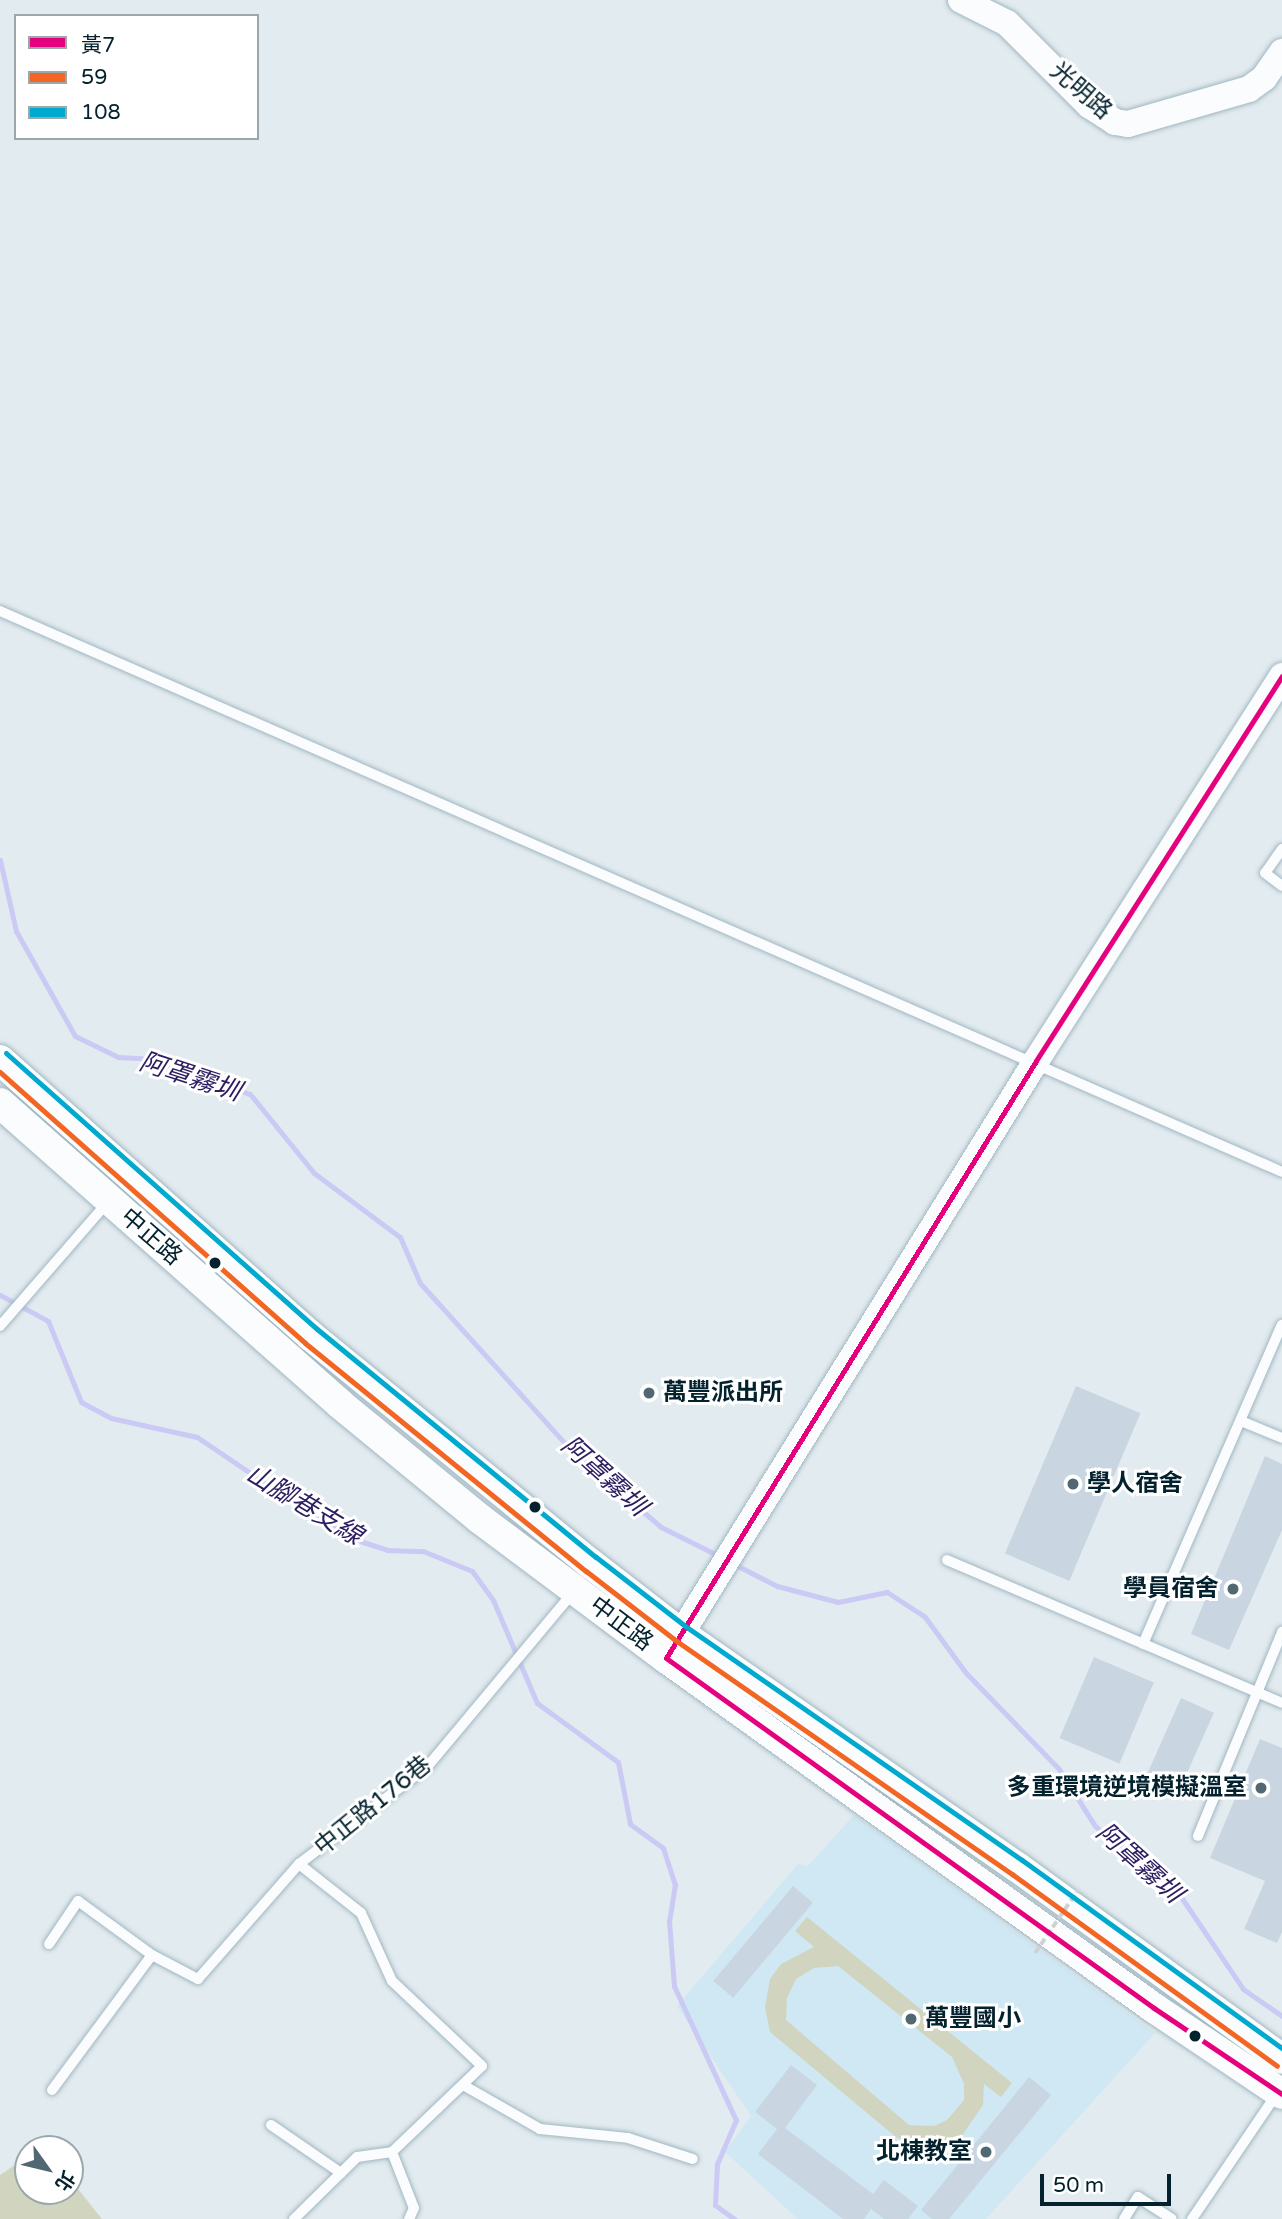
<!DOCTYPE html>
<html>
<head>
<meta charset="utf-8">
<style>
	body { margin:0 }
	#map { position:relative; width:1282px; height:2219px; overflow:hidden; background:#e2ebef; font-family:"Varela Round","Noto Sans TC",sans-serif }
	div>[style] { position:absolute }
	.built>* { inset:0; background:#cfe8f3 }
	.green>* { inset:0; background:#d1d5c0 }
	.stream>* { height:5px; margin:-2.5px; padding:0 2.5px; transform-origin:2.5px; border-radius:2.5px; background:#cacaf5 }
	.building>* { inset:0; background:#c9d6e1; transform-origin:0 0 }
	.roads { filter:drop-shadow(0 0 2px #a1b7c1) drop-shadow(0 0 2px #a1b7c1) }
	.lane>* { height:10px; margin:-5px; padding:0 5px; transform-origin:5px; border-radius:5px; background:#fbfcfd }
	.secondary>* { height:26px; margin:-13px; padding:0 13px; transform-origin:13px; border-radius:13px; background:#fbfcfd }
	.primary>* { height:30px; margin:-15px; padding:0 15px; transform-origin:15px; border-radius:15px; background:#fbfcfd }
	.path-bridge>* { height:3.5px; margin-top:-1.75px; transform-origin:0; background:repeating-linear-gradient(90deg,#ced2d3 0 7px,transparent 0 10.5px) }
	.bus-1>* { height:5px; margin:-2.5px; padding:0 2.5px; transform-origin:2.5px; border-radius:2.5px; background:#e5007d }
	.bus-2>* { height:5px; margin:-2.5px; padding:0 2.5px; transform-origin:2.5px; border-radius:2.5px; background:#f26522 }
	.bus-3>* { height:5px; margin:-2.5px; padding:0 2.5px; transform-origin:2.5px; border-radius:2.5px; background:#00a9ce }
	.dots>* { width:19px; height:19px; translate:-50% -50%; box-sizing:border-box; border:4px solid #fff; border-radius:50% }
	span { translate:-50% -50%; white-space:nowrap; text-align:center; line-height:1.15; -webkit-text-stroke:6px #fff; paint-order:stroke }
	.street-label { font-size:24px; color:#03222e }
	.poi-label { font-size:24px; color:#03222e; font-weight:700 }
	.left { translate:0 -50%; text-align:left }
	.right { translate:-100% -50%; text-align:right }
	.water-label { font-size:26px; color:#2c1e60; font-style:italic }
	.legend { position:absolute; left:14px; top:14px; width:245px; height:126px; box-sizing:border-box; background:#fff; border:2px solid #9aa7ab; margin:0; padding:9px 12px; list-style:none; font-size:21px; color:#03222e }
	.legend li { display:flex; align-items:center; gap:14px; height:35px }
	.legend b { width:35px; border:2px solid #9aa7ab }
	.north { position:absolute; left:14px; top:2135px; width:70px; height:70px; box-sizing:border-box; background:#fff; border:2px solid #9aa7ab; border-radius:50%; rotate:124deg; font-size:19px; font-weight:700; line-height:28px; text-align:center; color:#03222e }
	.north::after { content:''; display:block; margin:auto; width:24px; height:32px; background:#516872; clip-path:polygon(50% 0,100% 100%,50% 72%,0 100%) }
	.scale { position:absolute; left:1040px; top:2174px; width:131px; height:32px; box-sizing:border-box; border:4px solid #03222e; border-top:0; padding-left:9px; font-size:21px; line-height:24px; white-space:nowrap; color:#03222e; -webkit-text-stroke:5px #fff; paint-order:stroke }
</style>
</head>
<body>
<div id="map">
	<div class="built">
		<div style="clip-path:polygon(854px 1815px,1155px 2033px,986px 2219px,798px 2219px,725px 2152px,751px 2116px,677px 2006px,798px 1864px,808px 1866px)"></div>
	</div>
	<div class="green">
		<div style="clip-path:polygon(evenodd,807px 1917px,1012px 2083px,1001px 2097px,984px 2084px,983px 2105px,961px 2137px,931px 2147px,897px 2138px,770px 2032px,765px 2007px,770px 1979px,781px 1964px,814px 1947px,795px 1931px,807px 1917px,838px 1966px,952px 2057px,964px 2084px,964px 2100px,947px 2120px,934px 2126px,909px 2125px,786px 2020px,787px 1998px,796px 1979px,814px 1968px,838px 1966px)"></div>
		<div style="clip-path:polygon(28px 2156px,28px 2191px,70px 2191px,70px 2179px,102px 2219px,0 2219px,0 2175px)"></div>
	</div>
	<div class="stream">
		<div style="left:0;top:860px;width:73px;rotate:77.3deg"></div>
		<div style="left:16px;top:931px;width:120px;rotate:60.7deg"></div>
		<div style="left:75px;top:1036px;width:48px;rotate:26deg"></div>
		<div style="left:118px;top:1057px;width:33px;rotate:3deg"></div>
		<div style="left:151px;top:1059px;width:105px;rotate:19.5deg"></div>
		<div style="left:250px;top:1094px;width:102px;rotate:51deg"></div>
		<div style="left:314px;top:1173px;width:107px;rotate:36.7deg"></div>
		<div style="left:400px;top:1237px;width:50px;rotate:66.5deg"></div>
		<div style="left:420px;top:1283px;width:227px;rotate:47.9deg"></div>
		<div style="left:572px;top:1451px;width:117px;rotate:40.5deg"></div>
		<div style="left:661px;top:1527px;width:65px;rotate:26.6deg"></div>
		<div style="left:0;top:1295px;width:55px;rotate:28.4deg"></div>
		<div style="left:48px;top:1321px;width:87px;rotate:67.8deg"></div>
		<div style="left:81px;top:1402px;width:34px;rotate:28deg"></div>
		<div style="left:111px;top:1418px;width:88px;rotate:12.5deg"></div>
		<div style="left:197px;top:1437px;width:141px;rotate:34deg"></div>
		<div style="left:314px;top:1516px;width:55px;rotate:28deg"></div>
		<div style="left:363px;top:1542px;width:25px;rotate:18deg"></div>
		<div style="left:387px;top:1550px;width:36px;rotate:2deg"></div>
		<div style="left:423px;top:1551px;width:53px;rotate:22.2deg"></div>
		<div style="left:472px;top:1571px;width:36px;rotate:54deg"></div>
		<div style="left:493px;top:1600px;width:112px;rotate:66.9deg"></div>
		<div style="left:537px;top:1703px;width:100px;rotate:36.1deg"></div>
		<div style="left:618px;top:1762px;width:63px;rotate:79deg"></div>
		<div style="left:630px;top:1824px;width:41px;rotate:36deg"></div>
		<div style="left:663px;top:1848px;width:38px;rotate:72deg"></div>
		<div style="left:675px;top:1884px;width:37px;rotate:99deg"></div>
		<div style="left:669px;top:1921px;width:65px;rotate:85.6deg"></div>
		<div style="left:674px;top:1986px;width:148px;rotate:65.2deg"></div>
		<div style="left:736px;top:2120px;width:48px;rotate:113.4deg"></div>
		<div style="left:717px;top:2164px;width:41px;rotate:92.8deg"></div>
		<div style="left:715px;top:2205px;width:24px;rotate:36deg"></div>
		<div style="left:734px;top:1564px;width:48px;rotate:27.1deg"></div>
		<div style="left:777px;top:1586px;width:63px;rotate:14.7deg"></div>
		<div style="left:838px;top:1602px;width:50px;rotate:-11.5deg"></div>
		<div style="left:887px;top:1592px;width:45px;rotate:33.3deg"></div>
		<div style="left:925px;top:1617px;width:69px;rotate:53.8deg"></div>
		<div style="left:966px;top:1673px;width:134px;rotate:45.9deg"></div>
		<div style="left:1059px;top:1769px;width:67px;rotate:57.7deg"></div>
		<div style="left:1095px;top:1826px;width:101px;rotate:37.8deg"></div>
		<div style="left:1175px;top:1888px;width:122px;rotate:56deg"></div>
		<div style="left:1243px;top:1989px;width:47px;rotate:34.7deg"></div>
	</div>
	<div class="building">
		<div style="left:1076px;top:1386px;width:70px;height:182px;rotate:23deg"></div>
		<div style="clip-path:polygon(1265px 1456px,1282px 1464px,1282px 1530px,1229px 1650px,1191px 1634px)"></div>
		<div style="left:1094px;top:1657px;width:65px;height:88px;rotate:23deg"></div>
		<div style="left:1181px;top:1698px;width:36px;height:83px;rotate:24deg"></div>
		<div style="clip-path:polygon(1260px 1739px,1282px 1748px,1282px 1932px,1277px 1943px,1244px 1929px,1265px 1881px,1210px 1858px)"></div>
		<div style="left:793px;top:1886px;width:26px;height:124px;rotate:40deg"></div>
		<div style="clip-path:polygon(791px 2065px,817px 2085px,785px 2128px,873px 2194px,884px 2180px,918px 2206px,908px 2219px,884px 2219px,871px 2209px,864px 2219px,843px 2219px,758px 2154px,777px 2129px,755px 2112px)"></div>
		<div style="clip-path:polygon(1029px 2077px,1051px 2095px,949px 2219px,932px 2219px,921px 2210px)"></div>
	</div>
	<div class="roads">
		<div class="lane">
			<div style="left:0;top:611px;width:1399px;rotate:23.63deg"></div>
			<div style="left:1282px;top:849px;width:29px;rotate:125deg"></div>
			<div style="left:1265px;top:873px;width:21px;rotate:37deg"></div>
			<div style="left:0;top:1326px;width:163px;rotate:-49deg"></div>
			<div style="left:1241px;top:1421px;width:44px;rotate:22.5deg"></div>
			<div style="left:947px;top:1560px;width:364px;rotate:23.1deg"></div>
			<div style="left:1143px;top:1644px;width:348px;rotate:-66.5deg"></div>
			<div style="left:1198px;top:1836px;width:221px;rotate:-67.6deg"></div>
			<div style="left:49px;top:1944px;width:52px;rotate:-56deg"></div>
			<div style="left:78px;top:1901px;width:92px;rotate:36.1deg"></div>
			<div style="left:463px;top:2085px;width:89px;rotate:29.7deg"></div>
			<div style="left:540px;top:2129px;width:88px;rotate:5.8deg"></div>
			<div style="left:628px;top:2138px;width:68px;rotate:17.9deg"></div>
			<div style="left:52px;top:2090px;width:168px;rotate:-53.5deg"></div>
			<div style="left:152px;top:1955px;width:52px;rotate:27.6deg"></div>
			<div style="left:198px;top:1979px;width:153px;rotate:-48.7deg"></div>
			<div style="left:271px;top:2125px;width:85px;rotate:34.4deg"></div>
			<div style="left:392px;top:2152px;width:124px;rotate:-43.7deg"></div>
			<div style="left:482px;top:2066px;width:124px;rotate:-136.6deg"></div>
			<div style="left:392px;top:1981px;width:75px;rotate:-114.5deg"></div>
			<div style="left:361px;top:1913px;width:79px;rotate:-141.7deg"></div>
			<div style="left:299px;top:1864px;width:161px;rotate:-37.2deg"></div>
			<div style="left:427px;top:1767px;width:229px;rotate:-50.1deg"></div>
			<div style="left:392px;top:2152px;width:60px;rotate:68.6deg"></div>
			<div style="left:414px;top:2208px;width:12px;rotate:114deg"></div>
			<div style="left:294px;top:2219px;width:88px;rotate:-44.5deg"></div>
			<div style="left:357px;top:2157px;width:35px;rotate:-8deg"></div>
			<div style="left:1124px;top:2219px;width:26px;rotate:-58deg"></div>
			<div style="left:1138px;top:2197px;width:40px;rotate:32.9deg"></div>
			<div style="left:1192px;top:2219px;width:150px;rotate:-55.9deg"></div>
		</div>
		<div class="secondary">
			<div style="left:961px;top:0;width:51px;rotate:26.6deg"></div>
			<div style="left:1007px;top:23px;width:116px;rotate:45deg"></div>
			<div style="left:1089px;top:105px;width:31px;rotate:33deg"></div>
			<div style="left:1115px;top:122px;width:13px;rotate:9deg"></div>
			<div style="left:1128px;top:124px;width:126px;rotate:-16.1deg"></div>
			<div style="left:1249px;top:89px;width:19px;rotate:-36deg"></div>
			<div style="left:1264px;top:78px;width:32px;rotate:-55deg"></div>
			<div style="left:671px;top:1650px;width:693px;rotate:-58.21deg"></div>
			<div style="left:1036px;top:1061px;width:457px;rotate:-57.4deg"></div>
		</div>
		<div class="primary">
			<div style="left:0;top:1060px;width:416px;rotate:41.6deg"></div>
			<div style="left:311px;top:1336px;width:361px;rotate:39.2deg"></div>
			<div style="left:591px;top:1564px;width:116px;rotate:37.7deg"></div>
			<div style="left:683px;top:1635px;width:407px;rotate:34.8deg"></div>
			<div style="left:1017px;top:1867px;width:327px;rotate:35.9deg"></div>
			<div style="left:0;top:1103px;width:454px;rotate:41.5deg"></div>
			<div style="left:340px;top:1404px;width:181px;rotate:39.4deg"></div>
			<div style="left:480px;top:1519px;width:232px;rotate:36.8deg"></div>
			<div style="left:666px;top:1658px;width:601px;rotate:35.65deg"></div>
			<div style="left:1154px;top:2008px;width:154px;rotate:33.9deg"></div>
		</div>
	</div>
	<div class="path-bridge">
		<div style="left:1035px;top:1953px;width:76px;rotate:-55.7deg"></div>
	</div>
	<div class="bus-1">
		<div style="left:1282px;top:676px;width:457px;rotate:122.6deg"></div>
		<div style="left:1036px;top:1061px;width:702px;rotate:121.79deg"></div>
		<div style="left:666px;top:1658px;width:601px;rotate:35.65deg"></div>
		<div style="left:1154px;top:2008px;width:154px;rotate:33.9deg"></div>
	</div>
	<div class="bus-2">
		<div style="left:0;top:1072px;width:408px;rotate:41.6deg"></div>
		<div style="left:305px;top:1343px;width:362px;rotate:39.1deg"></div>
		<div style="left:586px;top:1571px;width:116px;rotate:37.7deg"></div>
		<div style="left:678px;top:1642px;width:407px;rotate:34.8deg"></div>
		<div style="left:1012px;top:1874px;width:327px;rotate:35.9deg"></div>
	</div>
	<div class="bus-3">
		<div style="left:6px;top:1053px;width:416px;rotate:41.6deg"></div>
		<div style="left:317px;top:1329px;width:360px;rotate:39.3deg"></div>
		<div style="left:596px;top:1557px;width:116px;rotate:37.7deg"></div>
		<div style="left:688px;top:1628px;width:407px;rotate:34.8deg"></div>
		<div style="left:1022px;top:1860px;width:321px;rotate:35.9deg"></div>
	</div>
	<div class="dots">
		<div style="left:215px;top:1263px;background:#03222e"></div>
		<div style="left:649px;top:1393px;background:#516872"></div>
		<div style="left:1073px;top:1484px;background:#516872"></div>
		<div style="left:535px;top:1507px;background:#03222e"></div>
		<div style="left:1233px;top:1589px;background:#516872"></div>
		<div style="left:1261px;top:1788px;background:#516872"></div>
		<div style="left:911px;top:2019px;background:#516872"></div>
		<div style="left:1195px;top:2036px;background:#03222e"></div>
		<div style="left:986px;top:2152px;background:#516872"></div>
	</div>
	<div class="street-label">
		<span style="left:1081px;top:91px;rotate:41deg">光明路</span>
		<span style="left:151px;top:1237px;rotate:41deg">中正路</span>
		<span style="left:621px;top:1624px;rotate:37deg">中正路</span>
		<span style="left:373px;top:1806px;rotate:-39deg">中正路176巷</span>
	</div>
	<div class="poi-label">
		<span class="left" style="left:663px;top:1393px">萬豐派出所</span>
		<span class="left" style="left:1087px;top:1484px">學人宿舍</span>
		<span class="right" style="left:1219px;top:1589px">學員宿舍</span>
		<span class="right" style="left:1247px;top:1788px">多重環境逆境模擬溫室</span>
		<span class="left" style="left:925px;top:2019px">萬豐國小</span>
		<span class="right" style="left:972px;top:2152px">北棟教室</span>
	</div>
	<div class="water-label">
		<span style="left:190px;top:1077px;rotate:18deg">阿罩霧圳</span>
		<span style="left:604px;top:1476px;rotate:42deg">阿罩霧圳</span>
		<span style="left:304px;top:1505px;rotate:31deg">山腳巷支線</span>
		<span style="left:1139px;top:1863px;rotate:42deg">阿罩霧圳</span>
	</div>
	<ul class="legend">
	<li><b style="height:9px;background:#e5007d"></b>黃7</li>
	<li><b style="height:9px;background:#f26522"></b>59</li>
	<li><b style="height:9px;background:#00a9ce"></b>108</li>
	</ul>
	<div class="north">北</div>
	<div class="scale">50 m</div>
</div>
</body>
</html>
